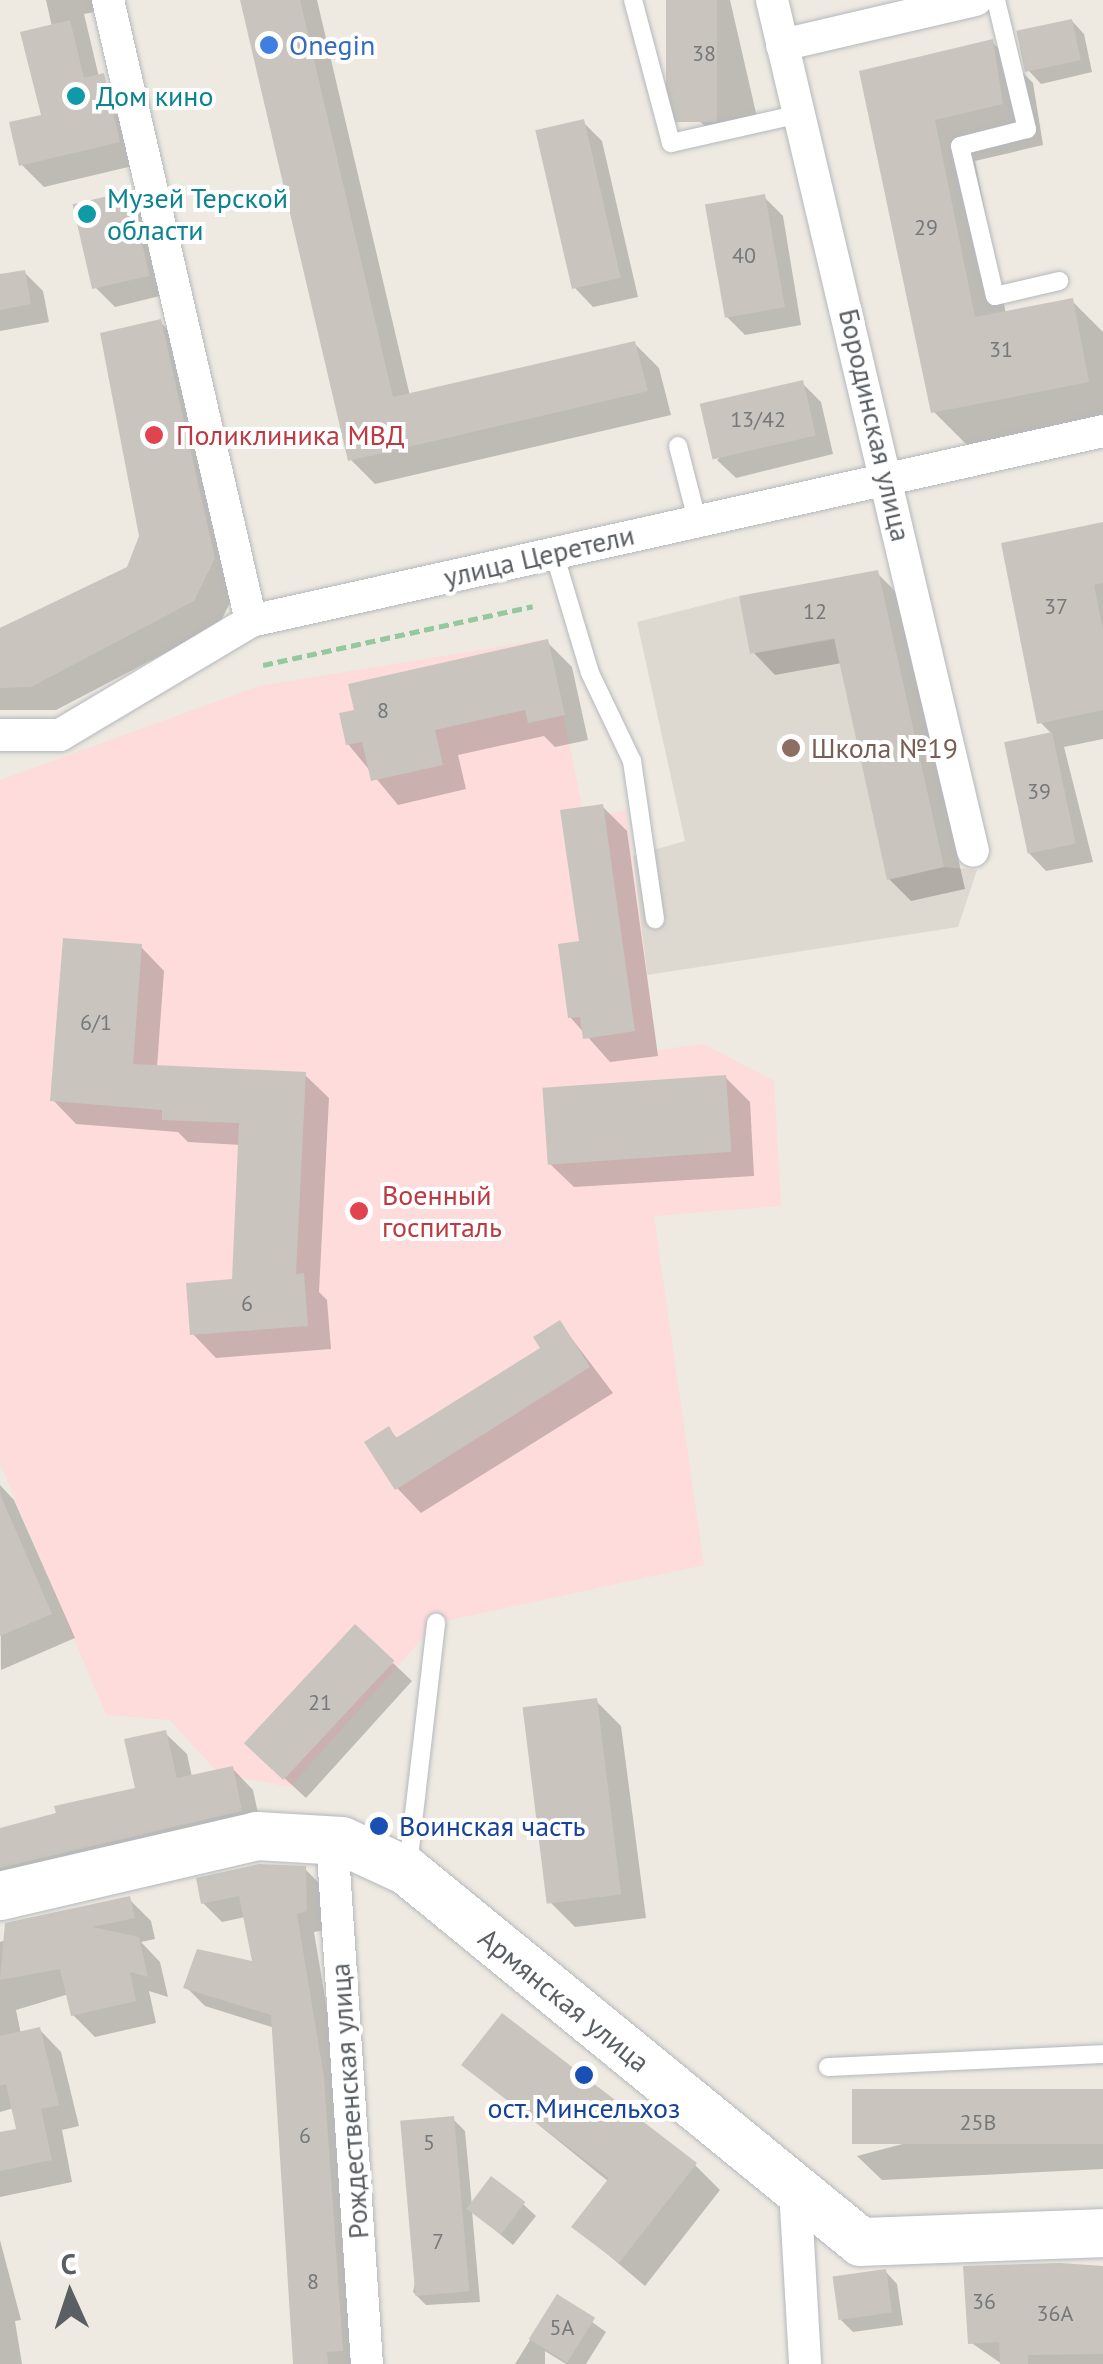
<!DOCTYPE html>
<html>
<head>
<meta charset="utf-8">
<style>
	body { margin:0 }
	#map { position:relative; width:1103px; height:2364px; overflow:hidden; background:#eeeae1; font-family:"PT Sans",sans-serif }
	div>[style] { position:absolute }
	.education>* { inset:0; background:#ded9d0 }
	.medical>* { inset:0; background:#fddcdb }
	.shadow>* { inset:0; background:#0003 }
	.building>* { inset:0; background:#c9c5be; transform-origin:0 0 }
	.path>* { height:5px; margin-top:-2.5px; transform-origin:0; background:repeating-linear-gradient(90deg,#94c99f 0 10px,transparent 0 15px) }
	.roads { filter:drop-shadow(0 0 2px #b4b8bd) drop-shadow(0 0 2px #b4b8bd) }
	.lane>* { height:18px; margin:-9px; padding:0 9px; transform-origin:9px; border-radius:9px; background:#fff }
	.street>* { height:32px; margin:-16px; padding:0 16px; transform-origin:16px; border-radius:16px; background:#fff }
	.secondary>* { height:48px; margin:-24px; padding:0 24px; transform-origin:24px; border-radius:24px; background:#fff }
	.dots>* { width:28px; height:28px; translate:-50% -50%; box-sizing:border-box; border:5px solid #fff; border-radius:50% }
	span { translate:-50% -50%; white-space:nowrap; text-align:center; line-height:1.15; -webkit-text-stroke:8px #fff; paint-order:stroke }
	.number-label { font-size:22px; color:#76787a }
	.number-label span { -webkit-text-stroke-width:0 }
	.shop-label { font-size:28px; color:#366cbe }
	.left { translate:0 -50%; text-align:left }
	.culture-label { font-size:28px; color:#0d838f }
	.street-label { font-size:28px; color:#5a5f63 }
	.health-label { font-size:28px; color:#be3a42 }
	.education-label { font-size:28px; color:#785e54 }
	.transit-label { font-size:28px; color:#164399 }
	.north { position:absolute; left:20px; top:2244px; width:100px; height:100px; -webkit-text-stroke:8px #fff; paint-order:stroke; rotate:357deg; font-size:28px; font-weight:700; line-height:40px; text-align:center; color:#5a5f63 }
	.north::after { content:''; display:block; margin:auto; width:35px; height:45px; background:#5a5f63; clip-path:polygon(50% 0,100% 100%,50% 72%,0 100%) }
</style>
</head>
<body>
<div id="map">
	<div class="education">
		<div style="clip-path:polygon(739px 596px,751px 654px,891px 629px,943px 867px,977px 870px,958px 927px,647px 975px,633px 856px,685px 841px,637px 622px)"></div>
	</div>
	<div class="medical">
		<div style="clip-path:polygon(547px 639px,585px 819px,626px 810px,657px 1050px,704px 1044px,774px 1081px,781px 1206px,654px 1216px,704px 1565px,436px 1623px,290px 1787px,218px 1773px,170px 1720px,106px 1715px,0 1463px,0 780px,259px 686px)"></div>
	</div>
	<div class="shadow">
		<div style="clip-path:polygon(46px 0,112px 0,114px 8px,84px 14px,99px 77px,126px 98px,141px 164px,44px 187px,22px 165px,44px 117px,52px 27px)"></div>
		<div style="clip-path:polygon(242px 0,317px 0,410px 396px,634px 343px,659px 368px,671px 415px,375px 484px,350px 459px)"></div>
		<div style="clip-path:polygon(668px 0,730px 0,759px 126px,714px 136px,696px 117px)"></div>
		<div style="clip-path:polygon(1072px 21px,1084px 34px,1092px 72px,1041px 84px,1029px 71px)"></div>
		<div style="clip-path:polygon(992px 42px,1033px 83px,1043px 145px,975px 161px,1006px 314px,1072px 301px,1103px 332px,1103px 428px,975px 453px,934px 412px,862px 73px)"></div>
		<div style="clip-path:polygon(583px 122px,602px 141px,638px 297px,593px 307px,575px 288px)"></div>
		<div style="clip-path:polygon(129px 193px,148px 212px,168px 294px,115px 307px,96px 288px)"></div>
		<div style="clip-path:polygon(764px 197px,783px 216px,801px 325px,745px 335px,726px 316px)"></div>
		<div style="clip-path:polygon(24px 272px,43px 291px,49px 322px,0 331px,0 277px)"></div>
		<div style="clip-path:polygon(160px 322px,185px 346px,239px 584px,219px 625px,56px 710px,0 710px,0 628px,129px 569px,142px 537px)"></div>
		<div style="clip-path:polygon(802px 383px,821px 402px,833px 454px,736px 478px,717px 460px)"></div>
		<div style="clip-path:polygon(1103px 525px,1103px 739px,1064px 747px,1093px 862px,1046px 871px,1028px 852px,1052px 734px,1040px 722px)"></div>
		<div style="clip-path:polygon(877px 573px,900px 596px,965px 889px,911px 901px,889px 879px,842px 663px,775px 675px,753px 652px)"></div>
		<div style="clip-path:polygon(547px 642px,572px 667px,588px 740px,555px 747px,544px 736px,458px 755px,466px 789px,398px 805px,348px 744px)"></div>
		<div style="clip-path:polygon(602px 806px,627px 831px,658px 1056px,610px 1062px,570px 1017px)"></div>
		<div style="clip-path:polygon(141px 947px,164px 971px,157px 1067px,305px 1075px,329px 1098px,319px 1292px,327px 1300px,331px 1349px,216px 1358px,193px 1334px,234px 1282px,241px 1145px,188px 1142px,178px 1132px,76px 1124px,53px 1100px)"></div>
		<div style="clip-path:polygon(725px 1077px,750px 1102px,754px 1176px,574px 1187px,549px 1163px)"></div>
		<div style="clip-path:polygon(560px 1323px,613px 1393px,421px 1513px,397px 1488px,388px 1429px,399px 1440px,543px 1349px)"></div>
		<div style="clip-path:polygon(0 1485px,14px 1500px,75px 1638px,1px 1670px)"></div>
		<div style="clip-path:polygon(393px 1663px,412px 1681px,306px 1798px,268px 1763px)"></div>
		<div style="clip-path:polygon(596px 1701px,621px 1726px,646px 1918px,575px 1927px,550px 1902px)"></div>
		<div style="clip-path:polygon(165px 1733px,187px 1754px,192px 1777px,232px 1768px,253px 1790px,262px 1832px,0 1897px,0 1830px,138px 1789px)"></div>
		<div style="clip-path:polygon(305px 1869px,324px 1888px,325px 1930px,314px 1932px,342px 2099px,360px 2364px,296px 2364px,275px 2028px,205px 2006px,186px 1987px,255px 1964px,245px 1917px,222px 1922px,203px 1903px)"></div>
		<div style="clip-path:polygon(129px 1899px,151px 1921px,155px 1939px,141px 1942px,160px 1962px,168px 1997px,149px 1991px,156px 2023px,95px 2037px,73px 2015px,69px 1994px,16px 2010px,21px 2034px,40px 2030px,61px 2052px,79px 2126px,62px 2130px,72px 2182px,0 2197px,0 2134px,19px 2130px,14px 2108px,0 2112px,0 1942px)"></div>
		<div style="clip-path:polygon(465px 2065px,695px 2165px,720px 2190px,645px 2286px,574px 2226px,609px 2182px)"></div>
		<div style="clip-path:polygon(1103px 2091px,1103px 2169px,882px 2180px,857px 2156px)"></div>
		<div style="clip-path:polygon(453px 2119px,465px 2131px,472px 2206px,523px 2204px,536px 2216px,513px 2245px,472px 2211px,480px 2302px,426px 2305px,413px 2292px)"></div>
		<div style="clip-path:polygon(0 2240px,21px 2320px,15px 2321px,22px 2364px,0 2364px)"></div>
		<div style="clip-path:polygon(1103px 2269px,1103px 2364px,1002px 2364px,970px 2342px)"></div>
		<div style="clip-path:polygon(885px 2271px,897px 2284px,903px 2325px,853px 2332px,841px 2320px)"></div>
		<div style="clip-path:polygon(557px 2297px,606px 2332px,586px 2364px,566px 2364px,545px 2351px,545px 2364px,515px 2364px)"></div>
	</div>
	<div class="building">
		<div style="clip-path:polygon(240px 0,300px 0,393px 397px,635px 341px,648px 391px,348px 461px)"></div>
		<div style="left:666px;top:0;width:51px;height:122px"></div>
		<div style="left:1072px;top:19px;width:42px;height:57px;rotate:78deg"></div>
		<div style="clip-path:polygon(70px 20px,84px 78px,104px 73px,120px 142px,19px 166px,9px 122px,41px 115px,20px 32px)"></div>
		<div style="clip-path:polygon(993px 39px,1003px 104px,935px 120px,975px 317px,1073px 298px,1089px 382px,931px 413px,859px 71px)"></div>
		<div style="left:584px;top:119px;width:163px;height:50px;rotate:77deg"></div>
		<div style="left:130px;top:191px;width:87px;height:59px;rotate:77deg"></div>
		<div style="left:765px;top:194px;width:115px;height:61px;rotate:80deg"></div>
		<div style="clip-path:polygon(25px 270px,31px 304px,0 310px,0 274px)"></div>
		<div style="clip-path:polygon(161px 319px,215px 558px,194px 601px,31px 687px,0 688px,0 628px,127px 567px,139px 536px,100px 333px)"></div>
		<div style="left:803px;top:380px;width:57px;height:106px;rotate:77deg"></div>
		<div style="clip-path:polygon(1103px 522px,1103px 583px,1094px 585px,1103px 630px,1103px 710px,1037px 724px,1001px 543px)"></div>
		<div style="clip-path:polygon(878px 570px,944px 867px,887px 880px,834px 638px,750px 654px,739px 596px)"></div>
		<div style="clip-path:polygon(548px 639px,565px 715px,528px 723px,525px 710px,435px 730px,443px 765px,371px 781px,362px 742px,346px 745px,339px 713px,354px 710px,348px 684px)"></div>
		<div style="left:1052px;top:732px;width:114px;height:49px;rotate:78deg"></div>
		<div style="clip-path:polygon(603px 804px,635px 1031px,583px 1039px,580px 1017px,568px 1018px,558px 944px,579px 941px,560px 810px)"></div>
		<div style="clip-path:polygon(63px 938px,142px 944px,133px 1064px,306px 1072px,296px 1274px,304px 1273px,308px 1326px,190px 1335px,186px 1283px,232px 1279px,239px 1123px,162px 1120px,162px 1110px,50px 1101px)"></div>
		<div style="left:726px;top:1075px;width:77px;height:184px;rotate:86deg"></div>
		<div style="clip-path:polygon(560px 1320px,590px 1367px,395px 1490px,364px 1442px,389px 1426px,396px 1438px,540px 1348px,533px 1337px)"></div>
		<div style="clip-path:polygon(0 1494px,52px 1614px,0 1636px)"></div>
		<div style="left:355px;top:1624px;width:54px;height:163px;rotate:43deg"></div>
		<div style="left:597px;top:1698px;width:198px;height:75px;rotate:83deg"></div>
		<div style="clip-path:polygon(166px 1730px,177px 1778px,233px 1766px,242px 1811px,0 1868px,0 1828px,56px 1813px,54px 1806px,135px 1788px,124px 1739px)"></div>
		<div style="clip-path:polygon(259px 1864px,306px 1866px,307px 1911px,297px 1914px,324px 2078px,343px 2351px,327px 2352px,328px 2364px,293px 2364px,271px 2015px,183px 1988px,197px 1949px,252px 1961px,239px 1896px,201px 1904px,196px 1878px)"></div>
		<div style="clip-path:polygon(130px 1896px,135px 1918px,92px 1927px,139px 1937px,148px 1977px,130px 1972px,136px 2001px,71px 2016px,60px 1969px,0 1980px,5px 1923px)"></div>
		<div style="clip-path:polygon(502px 2013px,697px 2163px,619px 2263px,571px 2227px,609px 2178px,461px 2065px)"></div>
		<div style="clip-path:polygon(40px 2027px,59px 2105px,41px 2109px,52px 2160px,0 2171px,0 2132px,16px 2129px,6px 2084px,0 2086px,0 2036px)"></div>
		<div style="left:1103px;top:2089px;width:55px;height:251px;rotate:90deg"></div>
		<div style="left:454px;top:2116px;width:176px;height:54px;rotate:85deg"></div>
		<div style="left:491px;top:2176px;width:43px;height:41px;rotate:37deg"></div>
		<div style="clip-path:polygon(1060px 2263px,1103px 2266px,1103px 2354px,1028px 2355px,1028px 2364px,1000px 2364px,999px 2342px,968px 2344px,963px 2266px)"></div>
		<div style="left:886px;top:2269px;width:44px;height:54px;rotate:82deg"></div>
		<div style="left:557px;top:2294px;width:45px;height:53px;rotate:32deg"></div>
	</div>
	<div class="path">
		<div style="left:263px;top:665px;width:276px;rotate:-12.3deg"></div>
	</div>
	<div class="roads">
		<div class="lane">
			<div style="left:633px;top:0;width:148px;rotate:75.1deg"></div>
			<div style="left:671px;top:143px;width:132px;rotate:-12.7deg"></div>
			<div style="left:996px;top:0;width:133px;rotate:76.5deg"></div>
			<div style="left:1027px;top:129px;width:69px;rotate:165.8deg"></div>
			<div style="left:960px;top:146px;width:154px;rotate:76.9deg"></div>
			<div style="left:995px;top:296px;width:66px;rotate:-13.2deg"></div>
			<div style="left:678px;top:446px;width:76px;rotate:75.6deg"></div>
			<div style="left:554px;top:553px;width:125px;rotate:73.3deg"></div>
			<div style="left:590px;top:673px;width:98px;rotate:64.5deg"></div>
			<div style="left:632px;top:761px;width:160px;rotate:81.7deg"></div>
			<div style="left:408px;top:1866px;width:245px;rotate:-83.4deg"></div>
			<div style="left:828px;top:2067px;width:275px;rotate:-2.7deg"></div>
		</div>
		<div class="street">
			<div style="left:108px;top:0;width:637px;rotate:77.03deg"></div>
			<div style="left:772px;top:0;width:874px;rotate:76.71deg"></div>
			<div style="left:782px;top:45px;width:199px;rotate:-13.1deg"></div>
			<div style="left:0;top:735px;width:60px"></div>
			<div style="left:60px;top:735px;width:222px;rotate:-30.8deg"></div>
			<div style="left:251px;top:621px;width:873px;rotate:-12.57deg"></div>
			<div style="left:332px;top:1839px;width:526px;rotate:86.19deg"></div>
			<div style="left:795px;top:2189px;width:175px;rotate:86.7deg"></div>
		</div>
		<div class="secondary">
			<div style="left:0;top:1896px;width:264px;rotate:-13.1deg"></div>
			<div style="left:257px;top:1836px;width:85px;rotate:3.4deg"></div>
			<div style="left:342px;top:1841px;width:72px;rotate:24.8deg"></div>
			<div style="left:407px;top:1871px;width:586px;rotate:39.26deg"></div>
			<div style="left:861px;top:2242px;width:242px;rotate:-2.1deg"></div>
		</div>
	</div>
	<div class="dots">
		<div style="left:269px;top:45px;background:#3f7fe0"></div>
		<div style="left:76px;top:96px;background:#0f9aa8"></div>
		<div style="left:87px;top:214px;background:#0f9aa8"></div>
		<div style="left:154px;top:435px;background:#e0444e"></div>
		<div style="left:791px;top:748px;background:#8d6e63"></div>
		<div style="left:359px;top:1211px;background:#e0444e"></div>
		<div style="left:379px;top:1826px;background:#1a4fb4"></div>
		<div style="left:584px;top:2075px;background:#1a4fb4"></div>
	</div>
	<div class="number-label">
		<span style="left:704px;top:54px">38</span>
		<span style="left:926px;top:228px">29</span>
		<span style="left:744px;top:256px">40</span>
		<span style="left:1001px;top:350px">31</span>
		<span style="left:758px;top:420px">13/42</span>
		<span style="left:1056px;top:607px">37</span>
		<span style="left:815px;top:612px">12</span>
		<span style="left:383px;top:711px">8</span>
		<span style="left:1039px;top:792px">39</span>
		<span style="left:96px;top:1023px">6/1</span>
		<span style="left:247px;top:1304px">6</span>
		<span style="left:320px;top:1703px">21</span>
		<span style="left:978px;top:2123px">25В</span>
		<span style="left:305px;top:2136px">6</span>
		<span style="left:429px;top:2143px">5</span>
		<span style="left:438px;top:2242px">7</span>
		<span style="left:313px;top:2282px">8</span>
		<span style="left:984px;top:2302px">36</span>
		<span style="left:1055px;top:2314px">36А</span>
		<span style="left:562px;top:2328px">5А</span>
	</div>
	<div class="shop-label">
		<span class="left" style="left:289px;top:45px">Onegin</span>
	</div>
	<div class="culture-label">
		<span class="left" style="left:96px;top:96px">Дом кино</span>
		<span class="left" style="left:107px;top:214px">Музей Терской<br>области</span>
	</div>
	<div class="street-label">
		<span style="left:875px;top:425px;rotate:77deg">Бородинская улица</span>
		<span style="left:539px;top:556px;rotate:-13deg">улица Церетели</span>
		<span style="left:564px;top:2000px;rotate:39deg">Армянская улица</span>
		<span style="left:349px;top:2101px;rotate:-94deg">Рождественская улица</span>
	</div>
	<div class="health-label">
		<span class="left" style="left:176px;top:435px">Поликлиника МВД</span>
		<span class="left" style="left:382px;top:1211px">Военный<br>госпиталь</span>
	</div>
	<div class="education-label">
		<span class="left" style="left:811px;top:748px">Школа №19</span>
	</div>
	<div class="transit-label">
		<span class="left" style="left:399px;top:1826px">Воинская часть</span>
		<span style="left:584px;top:2108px">ост. Минсельхоз</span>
	</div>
	<div class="north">С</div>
</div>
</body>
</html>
